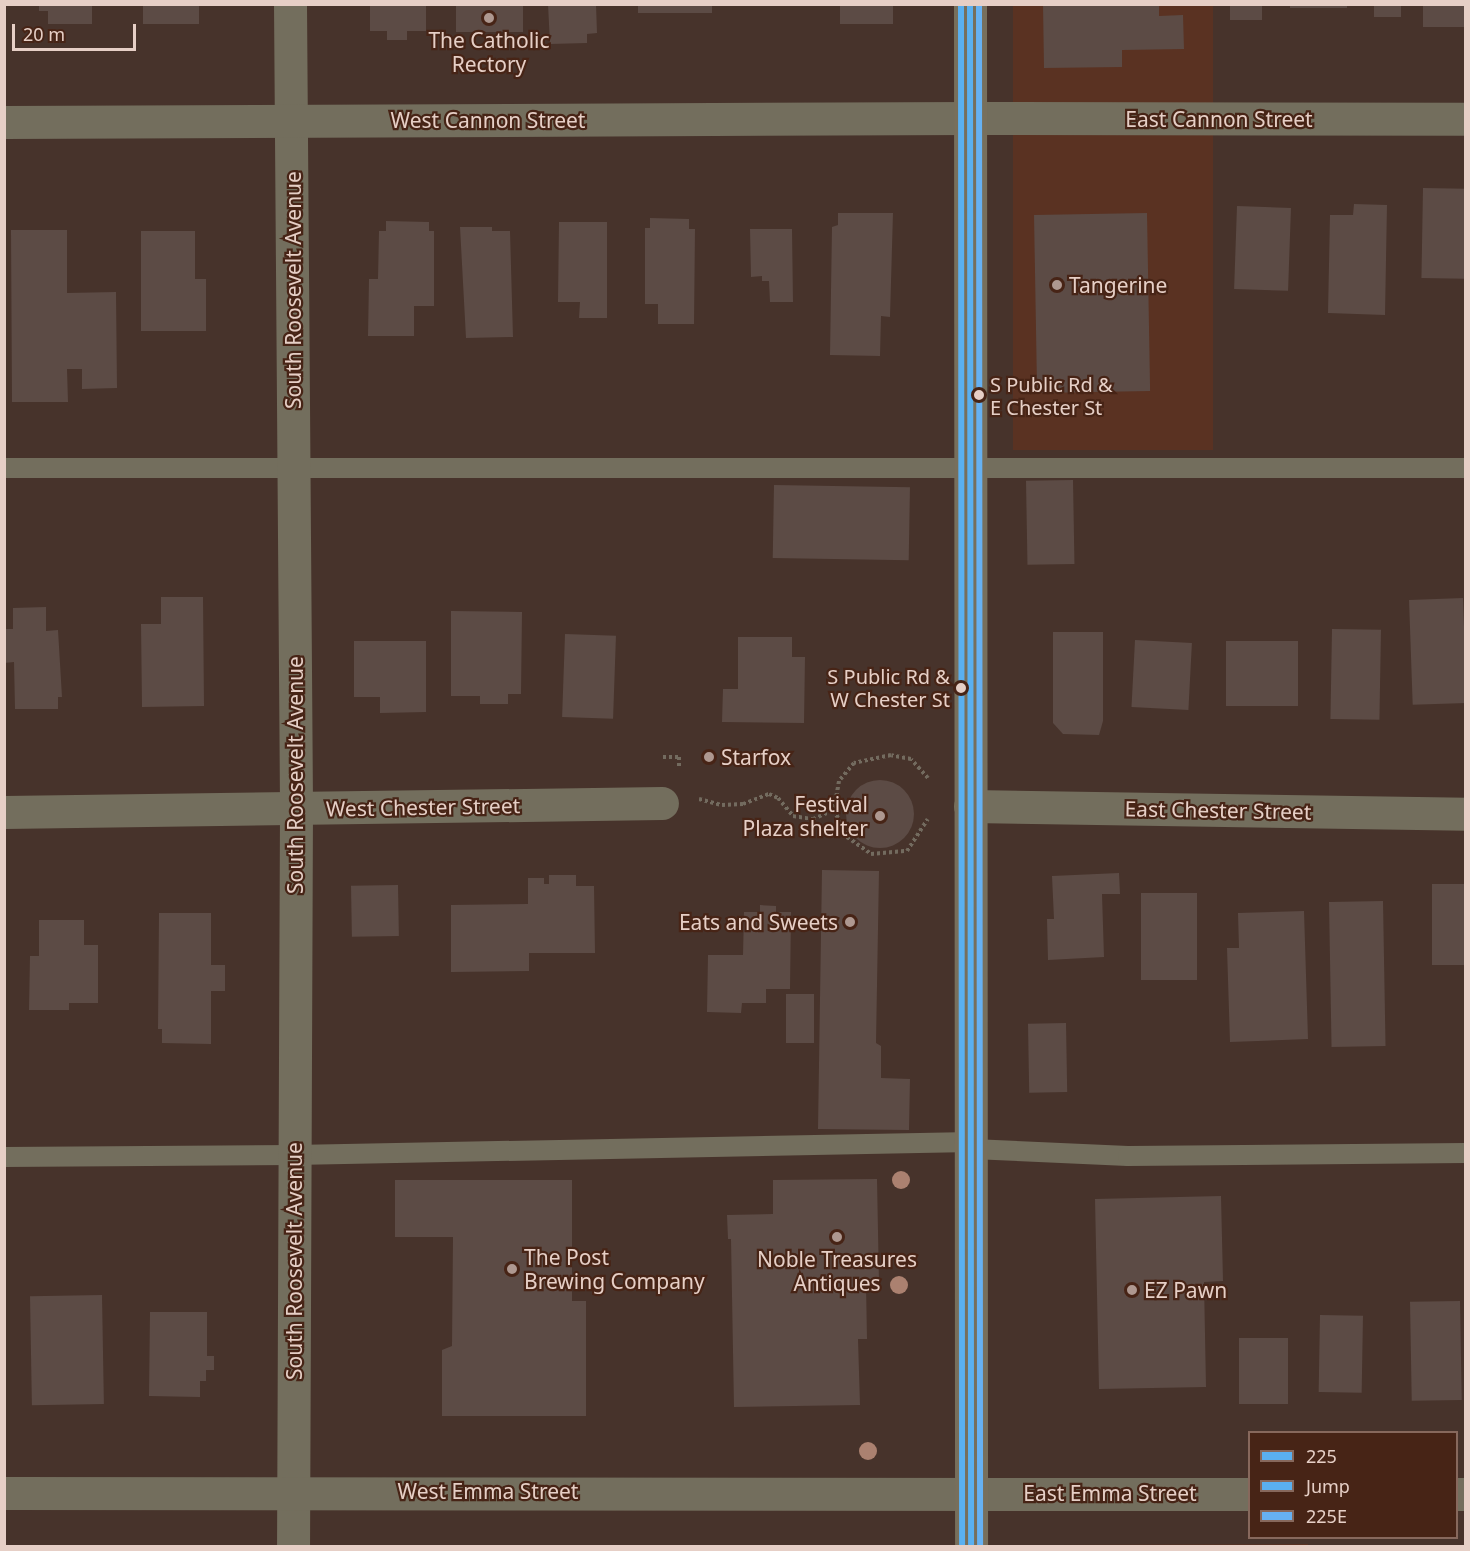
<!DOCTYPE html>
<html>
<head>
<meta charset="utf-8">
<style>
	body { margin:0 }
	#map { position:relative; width:1470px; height:1551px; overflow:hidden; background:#47332b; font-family:"Noto Sans",sans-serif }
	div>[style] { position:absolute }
	.built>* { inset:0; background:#5a3222; transform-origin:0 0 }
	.building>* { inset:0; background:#5c4b45; transform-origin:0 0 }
	.round { border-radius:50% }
	.path>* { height:4px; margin-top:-2px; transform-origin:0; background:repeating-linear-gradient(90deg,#736b5f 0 3px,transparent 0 6px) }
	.lane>* { height:20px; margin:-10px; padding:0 10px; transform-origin:10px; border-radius:10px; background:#736e5d }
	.street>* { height:33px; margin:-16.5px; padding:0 16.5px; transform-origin:16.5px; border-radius:16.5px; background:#736e5d }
	.secondary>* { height:33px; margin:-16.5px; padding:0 16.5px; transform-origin:16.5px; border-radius:16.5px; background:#776f5c }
	.bus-1>* { height:6px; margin:-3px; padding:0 3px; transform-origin:3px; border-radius:3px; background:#5ab0f0 }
	.bus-2>* { height:6px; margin:-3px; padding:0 3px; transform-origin:3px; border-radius:3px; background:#5ab0f0 }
	.bus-3>* { height:6px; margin:-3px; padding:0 3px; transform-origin:3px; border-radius:3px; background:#66b1f2 }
	.trees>* { width:18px; height:18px; margin:-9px; border-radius:50%; background:#ab8170 }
	.dots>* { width:16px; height:16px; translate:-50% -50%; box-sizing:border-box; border:3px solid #472416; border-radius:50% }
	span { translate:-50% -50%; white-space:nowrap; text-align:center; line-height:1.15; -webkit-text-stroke:4.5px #472416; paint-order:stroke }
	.bus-label { font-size:20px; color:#e6cfc6 }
	.left { translate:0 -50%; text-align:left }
	.right { translate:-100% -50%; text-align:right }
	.poi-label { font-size:21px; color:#e6cfc6 }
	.street-label { font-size:21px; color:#e6cfc6 }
	.frame { position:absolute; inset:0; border:6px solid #e6cfc6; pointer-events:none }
	.legend { position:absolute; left:1248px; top:1431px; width:210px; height:108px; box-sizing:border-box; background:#472416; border:2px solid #87685c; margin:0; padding:8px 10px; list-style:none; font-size:18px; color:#e6cfc6 }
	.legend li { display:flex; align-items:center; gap:12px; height:30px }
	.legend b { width:30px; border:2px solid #87685c }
	.scale { position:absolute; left:12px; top:24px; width:124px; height:27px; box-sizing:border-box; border:3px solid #e6cfc6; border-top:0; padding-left:8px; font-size:18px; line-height:21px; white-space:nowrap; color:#e6cfc6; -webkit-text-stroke:4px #472416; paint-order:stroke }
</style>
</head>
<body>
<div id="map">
	<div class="built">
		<div style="left:1013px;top:5px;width:200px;height:445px"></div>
		<div style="clip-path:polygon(1308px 1544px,1308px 1546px,1055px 1546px,1056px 1545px)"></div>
	</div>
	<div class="building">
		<div style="clip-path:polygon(39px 4px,92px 4px,92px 24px,48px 24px,48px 11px,39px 11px)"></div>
		<div style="left:143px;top:4px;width:56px;height:20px"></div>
		<div style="clip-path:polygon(370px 4px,426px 4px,426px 31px,407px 31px,407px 40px,387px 40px,387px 31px,370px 31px)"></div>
		<div style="left:456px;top:4px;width:67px;height:28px"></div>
		<div style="clip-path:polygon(548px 4px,596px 4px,597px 33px,587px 34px,587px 43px,550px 44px)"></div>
		<div style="left:638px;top:4px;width:74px;height:9px"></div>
		<div style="left:840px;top:4px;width:53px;height:20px"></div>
		<div style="clip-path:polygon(1043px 4px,1159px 4px,1159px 16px,1183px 15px,1184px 49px,1122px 50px,1122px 67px,1044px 68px)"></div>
		<div style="left:1230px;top:4px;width:32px;height:16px"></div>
		<div style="left:1290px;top:4px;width:57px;height:4px"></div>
		<div style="left:1374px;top:4px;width:27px;height:13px"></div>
		<div style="left:1423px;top:4px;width:43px;height:23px"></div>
		<div style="left:1423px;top:188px;width:43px;height:90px;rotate:1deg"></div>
		<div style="clip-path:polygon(1354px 204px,1387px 205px,1385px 315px,1328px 313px,1330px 215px,1353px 215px)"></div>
		<div style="left:1237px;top:206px;width:54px;height:83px;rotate:2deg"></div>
		<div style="clip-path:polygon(838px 213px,893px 213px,890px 317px,881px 316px,880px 356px,830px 355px,832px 227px,838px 225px)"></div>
		<div style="left:1147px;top:213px;width:178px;height:113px;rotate:89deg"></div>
		<div style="clip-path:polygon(650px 218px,689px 219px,689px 229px,695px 229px,694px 324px,658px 324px,658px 304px,645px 304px,645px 228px,650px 228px)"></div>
		<div style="clip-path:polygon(386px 221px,429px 222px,429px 231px,434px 231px,434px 306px,414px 306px,414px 336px,368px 336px,369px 279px,378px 279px,379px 231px,386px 231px)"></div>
		<div style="clip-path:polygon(559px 222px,607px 222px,607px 318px,579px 318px,580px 302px,558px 302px)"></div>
		<div style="clip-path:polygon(460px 227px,492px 227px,492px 231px,510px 231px,513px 337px,466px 338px)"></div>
		<div style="clip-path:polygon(750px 229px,792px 229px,793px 302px,770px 302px,769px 281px,762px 281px,762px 276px,751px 277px)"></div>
		<div style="clip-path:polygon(11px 230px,67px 230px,67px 293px,116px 292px,117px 388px,82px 389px,82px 369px,67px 369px,68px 402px,12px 402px)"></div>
		<div style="clip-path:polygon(141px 231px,195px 231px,195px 279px,206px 279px,206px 331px,141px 331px)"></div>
		<div style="left:1073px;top:480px;width:84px;height:47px;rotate:89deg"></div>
		<div style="left:774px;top:485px;width:136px;height:73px;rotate:1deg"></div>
		<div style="clip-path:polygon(161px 597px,203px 597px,204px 706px,142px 707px,141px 624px,161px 624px)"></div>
		<div style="left:1463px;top:598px;width:105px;height:54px;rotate:88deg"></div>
		<div style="clip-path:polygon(46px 607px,46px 631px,58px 630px,62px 697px,58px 697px,58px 709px,15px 709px,14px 662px,4px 663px,4px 629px,13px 629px,13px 608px)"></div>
		<div style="clip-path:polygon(451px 611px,522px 612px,521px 694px,508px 694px,508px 704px,480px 704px,480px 696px,451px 696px)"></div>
		<div style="left:1332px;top:629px;width:49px;height:90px;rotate:1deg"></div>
		<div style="clip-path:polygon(1053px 632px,1103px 632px,1103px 721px,1099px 735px,1063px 734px,1053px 723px)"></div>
		<div style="left:565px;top:634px;width:51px;height:83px;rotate:2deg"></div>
		<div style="clip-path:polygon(738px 637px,792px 637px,792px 657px,805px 657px,804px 723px,722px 722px,723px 689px,738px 689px)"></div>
		<div style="left:1135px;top:640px;width:57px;height:67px;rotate:3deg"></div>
		<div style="clip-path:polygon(354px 641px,426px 641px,426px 712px,380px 713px,380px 697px,354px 697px)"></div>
		<div style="left:1226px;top:641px;width:72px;height:65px"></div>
		<div class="round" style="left:846px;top:780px;width:68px;height:68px"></div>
		<div style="clip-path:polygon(822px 870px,879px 871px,876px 1043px,881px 1046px,881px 1078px,910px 1079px,909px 1130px,818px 1129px)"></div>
		<div style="clip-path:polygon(1119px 873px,1120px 894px,1102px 894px,1104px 957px,1048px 960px,1047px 919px,1054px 919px,1052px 876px)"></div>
		<div style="clip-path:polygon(549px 875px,576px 875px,576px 886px,594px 886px,595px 953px,529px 953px,529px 971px,451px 972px,451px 905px,528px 904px,528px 878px,544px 878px,544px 884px,549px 884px)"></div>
		<div style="left:1432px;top:884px;width:34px;height:81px"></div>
		<div style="left:398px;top:885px;width:51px;height:47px;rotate:89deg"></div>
		<div style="left:1141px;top:893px;width:56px;height:87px"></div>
		<div style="left:1383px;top:901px;width:145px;height:54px;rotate:89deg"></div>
		<div style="clip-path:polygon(760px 905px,776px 906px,776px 912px,791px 912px,790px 989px,766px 989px,766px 1003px,742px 1003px,741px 1013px,707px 1012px,708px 955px,743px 955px,744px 912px,760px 912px)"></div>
		<div style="clip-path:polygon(1304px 911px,1308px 1039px,1230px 1042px,1227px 948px,1239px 948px,1238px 913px)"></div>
		<div style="clip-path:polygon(159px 913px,211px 913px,211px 965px,225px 965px,225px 991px,211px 991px,211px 1044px,162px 1043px,162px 1029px,158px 1029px)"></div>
		<div style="clip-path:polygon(39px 920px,84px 920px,84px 945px,98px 945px,98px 1003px,69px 1003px,69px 1010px,29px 1010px,30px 956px,39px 956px)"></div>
		<div style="left:786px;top:994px;width:28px;height:49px"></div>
		<div style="left:1066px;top:1023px;width:69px;height:38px;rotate:89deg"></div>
		<div style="clip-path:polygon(877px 1179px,879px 1283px,866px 1283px,867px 1339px,858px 1339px,860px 1405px,734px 1407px,731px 1239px,728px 1239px,727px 1215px,773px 1214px,773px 1180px)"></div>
		<div style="clip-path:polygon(395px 1180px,572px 1180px,572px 1301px,586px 1301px,586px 1416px,442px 1416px,442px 1350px,452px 1346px,453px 1237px,395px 1237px)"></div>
		<div style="clip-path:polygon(1221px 1196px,1223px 1281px,1204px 1282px,1206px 1387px,1099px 1389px,1095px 1199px)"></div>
		<div style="left:102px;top:1295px;width:109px;height:72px;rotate:89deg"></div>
		<div style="left:1460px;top:1301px;width:99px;height:50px;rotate:89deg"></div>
		<div style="clip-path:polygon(150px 1312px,207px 1312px,207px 1356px,214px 1356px,214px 1370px,206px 1370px,206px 1381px,200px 1381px,200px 1397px,149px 1396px)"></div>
		<div style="left:1320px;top:1315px;width:43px;height:77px;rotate:1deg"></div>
		<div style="left:1239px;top:1338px;width:49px;height:66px"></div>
	</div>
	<div class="path">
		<div style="left:663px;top:757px;width:16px"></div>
		<div style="left:679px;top:757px;width:11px;rotate:90deg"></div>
		<div style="left:928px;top:778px;width:25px;rotate:-132deg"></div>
		<div style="left:911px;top:759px;width:20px;rotate:-169deg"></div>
		<div style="left:891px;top:755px;width:38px;rotate:168deg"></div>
		<div style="left:854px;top:763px;width:23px;rotate:130deg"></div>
		<div style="left:839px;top:781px;width:29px;rotate:100deg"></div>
		<div style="left:834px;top:810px;width:30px;rotate:64deg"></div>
		<div style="left:847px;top:837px;width:29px;rotate:35deg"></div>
		<div style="left:871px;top:854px;width:36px;rotate:-5deg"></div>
		<div style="left:907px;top:851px;width:38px;rotate:-57deg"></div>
		<div style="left:699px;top:799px;width:24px;rotate:15deg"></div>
		<div style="left:722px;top:805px;width:21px;rotate:-3deg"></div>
		<div style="left:743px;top:804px;width:28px;rotate:-21deg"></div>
		<div style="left:769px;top:794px;width:10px;rotate:24deg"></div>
		<div style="left:778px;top:798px;width:23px;rotate:50deg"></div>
		<div style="left:793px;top:816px;width:20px;rotate:9deg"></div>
		<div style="left:813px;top:819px;width:23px;rotate:-23deg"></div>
	</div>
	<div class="lane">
		<div style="left:4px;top:468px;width:1462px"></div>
		<div style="left:972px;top:1149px;width:156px;rotate:2.6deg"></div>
		<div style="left:1128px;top:1156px;width:338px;rotate:-0.5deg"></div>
		<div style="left:4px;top:1157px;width:290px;rotate:-0.4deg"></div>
		<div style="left:294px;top:1155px;width:678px;rotate:-1.1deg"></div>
	</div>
	<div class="street">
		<div style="left:290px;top:4px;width:805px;rotate:89.57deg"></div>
		<div style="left:296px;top:809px;width:737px;rotate:90.23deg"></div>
		<div style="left:4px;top:122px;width:968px;rotate:-0.24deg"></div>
		<div style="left:972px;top:118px;width:494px;rotate:0.1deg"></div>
		<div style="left:970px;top:806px;width:496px;rotate:0.9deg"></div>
		<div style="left:4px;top:812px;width:658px;rotate:-0.78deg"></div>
		<div style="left:4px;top:1493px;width:1246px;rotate:0.05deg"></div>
		<div style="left:1456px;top:1494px;width:10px"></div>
	</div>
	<div class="secondary">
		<div style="left:970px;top:4px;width:1542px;rotate:89.96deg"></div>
	</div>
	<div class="bus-1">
		<div style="left:970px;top:4px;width:1542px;rotate:89.96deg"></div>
	</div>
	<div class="bus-2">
		<div style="left:961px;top:4px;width:1542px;rotate:89.96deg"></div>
	</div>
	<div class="bus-3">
		<div style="left:979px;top:4px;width:1542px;rotate:89.96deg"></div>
	</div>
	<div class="trees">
		<div style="left:901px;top:1180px"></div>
		<div style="left:899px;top:1285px"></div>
		<div style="left:868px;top:1451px"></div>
	</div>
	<div class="dots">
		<div style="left:489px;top:18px;background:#ae9890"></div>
		<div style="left:1057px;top:285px;background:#ae9890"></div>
		<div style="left:979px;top:395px;background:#e6cfc6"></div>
		<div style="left:961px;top:688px;background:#e6cfc6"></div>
		<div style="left:709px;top:757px;background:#ae9890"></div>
		<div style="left:880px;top:816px;background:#ae9890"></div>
		<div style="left:850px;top:922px;background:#ae9890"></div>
		<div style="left:837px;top:1237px;background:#ae9890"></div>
		<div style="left:512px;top:1269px;background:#ae9890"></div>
		<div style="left:1132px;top:1290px;background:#ae9890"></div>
	</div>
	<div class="bus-label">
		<span class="left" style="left:990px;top:396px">S Public Rd &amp;<br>E Chester St</span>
		<span class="right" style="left:950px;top:688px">S Public Rd &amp;<br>W Chester St</span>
	</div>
	<div class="poi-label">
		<span style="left:489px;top:52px">The Catholic<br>Rectory</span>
		<span class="left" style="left:1069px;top:285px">Tangerine</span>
		<span class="left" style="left:721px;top:757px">Starfox</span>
		<span class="right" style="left:868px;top:816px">Festival<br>Plaza shelter</span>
		<span class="right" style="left:838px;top:922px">Eats and Sweets</span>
		<span class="left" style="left:524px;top:1269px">The Post<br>Brewing Company</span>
		<span style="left:837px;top:1271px">Noble Treasures<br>Antiques</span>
		<span class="left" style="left:1144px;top:1290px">EZ Pawn</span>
	</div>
	<div class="street-label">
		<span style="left:1219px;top:119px">East Cannon Street</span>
		<span style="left:488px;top:120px">West Cannon Street</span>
		<span style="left:293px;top:290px;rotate:-90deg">South Roosevelt Avenue</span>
		<span style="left:295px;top:775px;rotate:-90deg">South Roosevelt Avenue</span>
		<span style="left:423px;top:807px;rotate:-1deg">West Chester Street</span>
		<span style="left:1218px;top:810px;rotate:1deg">East Chester Street</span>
		<span style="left:294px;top:1261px;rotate:-90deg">South Roosevelt Avenue</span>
		<span style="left:488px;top:1491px">West Emma Street</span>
		<span style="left:1110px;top:1493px">East Emma Street</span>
	</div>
	<div class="frame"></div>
	<ul class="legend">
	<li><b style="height:8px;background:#5ab0f0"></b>225</li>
	<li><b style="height:8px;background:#5ab0f0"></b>Jump</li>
	<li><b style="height:8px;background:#66b1f2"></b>225E</li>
	</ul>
	<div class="scale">20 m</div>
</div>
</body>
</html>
